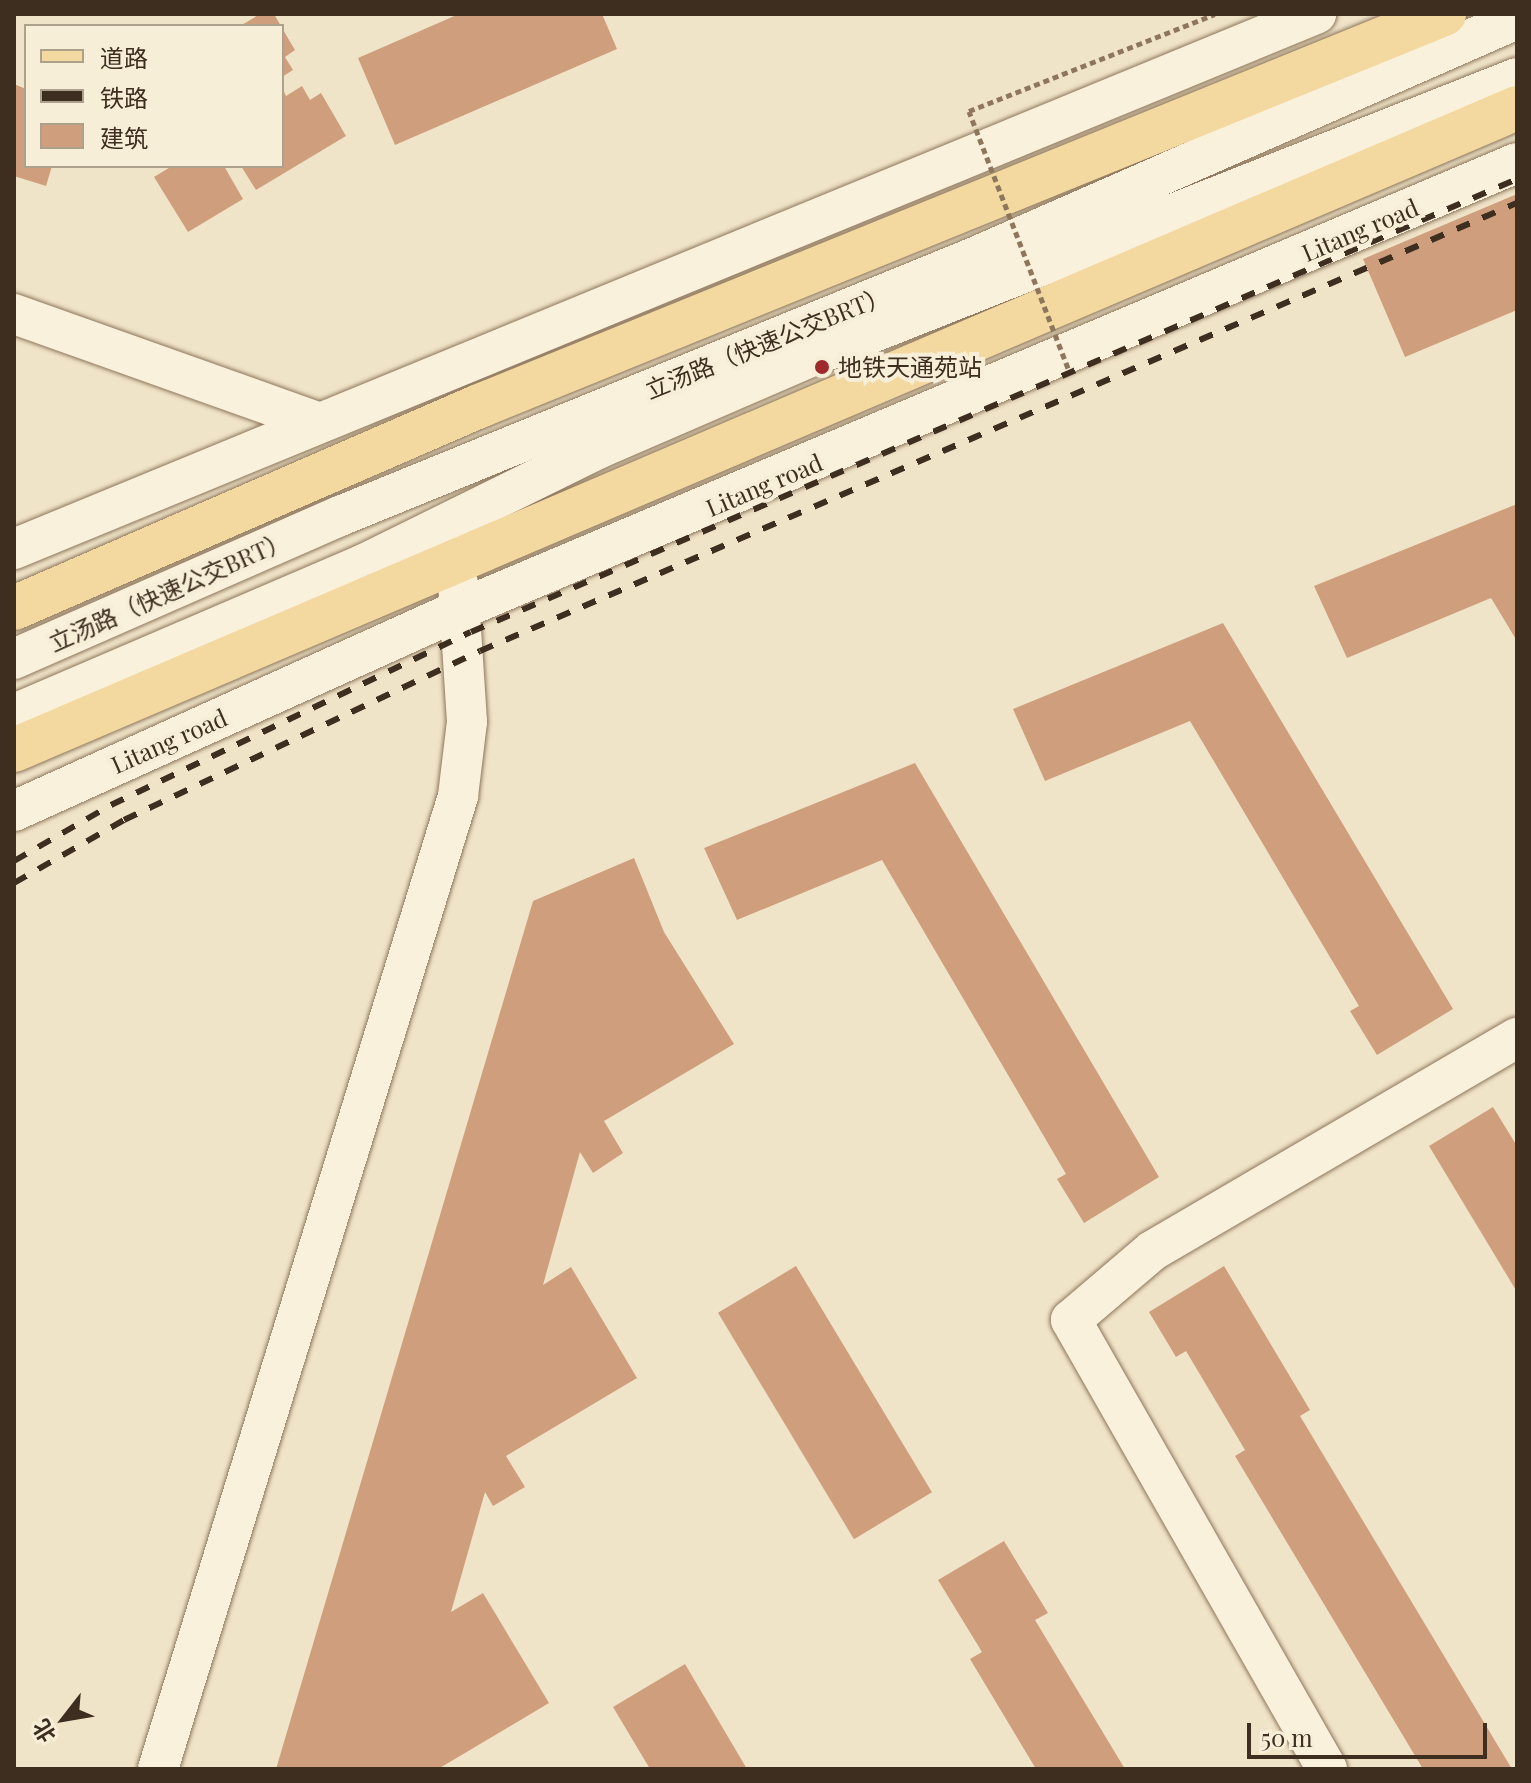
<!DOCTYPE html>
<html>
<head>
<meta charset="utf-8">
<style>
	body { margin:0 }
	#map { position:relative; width:1531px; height:1783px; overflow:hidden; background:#f0e4c8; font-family:"Playfair Display","Noto Sans SC",serif }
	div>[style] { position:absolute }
	.building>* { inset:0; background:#cf9f7d; transform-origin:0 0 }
	.roads { filter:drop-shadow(0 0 2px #8d765c) drop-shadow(0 0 2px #8d765c) }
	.minor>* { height:40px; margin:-20px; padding:0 20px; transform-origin:20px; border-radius:20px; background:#faf1dc }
	.major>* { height:44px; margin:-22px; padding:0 22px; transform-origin:22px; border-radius:22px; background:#f3d9a0 }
	.rail>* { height:6px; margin-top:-3px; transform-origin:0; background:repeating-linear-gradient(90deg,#3d2e20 0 14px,transparent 0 28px) }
	.path-bridge>* { height:5px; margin-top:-2.5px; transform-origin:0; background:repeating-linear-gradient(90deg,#8d765c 0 6px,transparent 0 10px) }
	.dots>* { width:22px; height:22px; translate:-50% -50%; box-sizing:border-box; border:4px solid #f7eed8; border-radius:50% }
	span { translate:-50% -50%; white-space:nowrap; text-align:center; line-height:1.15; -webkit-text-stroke:8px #f7eed8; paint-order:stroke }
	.street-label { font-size:24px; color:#3d2e20 }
	.poi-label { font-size:24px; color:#3d2e20 }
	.left { translate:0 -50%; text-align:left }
	.frame { position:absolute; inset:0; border:16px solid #3d2e20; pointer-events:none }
	.legend { position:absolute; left:24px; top:24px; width:260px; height:144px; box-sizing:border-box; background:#f7eed8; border:2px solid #ada18e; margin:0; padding:10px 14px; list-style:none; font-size:24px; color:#3d2e20 }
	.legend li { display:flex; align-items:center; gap:16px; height:40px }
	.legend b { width:40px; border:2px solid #ada18e }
	.north { position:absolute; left:24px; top:1679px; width:80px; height:80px; -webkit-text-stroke:6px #f7eed8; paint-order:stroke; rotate:239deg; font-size:22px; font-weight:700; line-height:32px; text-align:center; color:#3d2e20 }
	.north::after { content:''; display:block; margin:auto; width:28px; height:36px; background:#3d2e20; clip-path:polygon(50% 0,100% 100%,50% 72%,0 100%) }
	.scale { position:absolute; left:1247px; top:1723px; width:240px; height:36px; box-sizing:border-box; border:4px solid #3d2e20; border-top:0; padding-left:10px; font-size:24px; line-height:28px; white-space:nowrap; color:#3d2e20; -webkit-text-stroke:6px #f7eed8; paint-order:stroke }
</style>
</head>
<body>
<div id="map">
	<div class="building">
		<div style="clip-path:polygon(260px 14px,274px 14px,281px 26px,240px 26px)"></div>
		<div style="clip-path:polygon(459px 14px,602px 14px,617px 49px,395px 145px,358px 58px)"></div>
		<div style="clip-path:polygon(282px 28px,295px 50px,285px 57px,293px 70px,282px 77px)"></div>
		<div style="clip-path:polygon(14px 84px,26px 89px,26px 166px,52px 166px,46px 186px,14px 176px)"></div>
		<div style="clip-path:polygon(302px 86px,310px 100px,321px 93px,346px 136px,256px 190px,241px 166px,282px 166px,282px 88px,286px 96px)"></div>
		<div style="clip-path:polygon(172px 166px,224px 166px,243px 199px,188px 232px,154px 177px)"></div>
		<div style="clip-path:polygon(1517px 194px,1517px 310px,1405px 357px,1363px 259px)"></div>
		<div style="clip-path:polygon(1517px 504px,1517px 641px,1491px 598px,1347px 658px,1314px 586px)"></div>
		<div style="clip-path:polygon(1223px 623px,1453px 1009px,1377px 1055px,1350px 1011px,1359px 1006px,1190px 721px,1045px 781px,1013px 709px)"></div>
		<div style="clip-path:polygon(915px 763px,1159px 1177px,1084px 1223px,1057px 1179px,1066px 1174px,882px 860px,737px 920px,704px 848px)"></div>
		<div style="clip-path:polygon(634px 858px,664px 932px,734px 1044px,604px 1121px,623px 1153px,593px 1173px,580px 1152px,543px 1285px,571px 1267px,637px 1378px,506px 1456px,525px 1487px,493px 1506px,485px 1492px,451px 1612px,483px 1593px,549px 1703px,438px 1769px,276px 1769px,533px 901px)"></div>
		<div style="clip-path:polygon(1493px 1107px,1517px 1146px,1517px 1292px,1429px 1146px)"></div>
		<div style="left:796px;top:1266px;width:264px;height:91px;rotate:59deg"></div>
		<div style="clip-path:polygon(1224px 1266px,1310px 1410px,1300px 1416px,1512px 1769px,1423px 1769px,1235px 1456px,1245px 1450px,1186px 1351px,1176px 1357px,1149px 1312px)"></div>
		<div style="clip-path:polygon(1004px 1541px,1048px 1613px,1035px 1620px,1125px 1769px,1036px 1769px,970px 1659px,982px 1652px,938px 1580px)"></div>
		<div style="clip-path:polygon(685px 1664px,747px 1769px,650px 1769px,613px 1707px)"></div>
	</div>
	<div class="roads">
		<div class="minor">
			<div style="left:14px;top:314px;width:322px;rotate:19.6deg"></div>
			<div style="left:14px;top:549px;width:1408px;rotate:-22.34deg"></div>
			<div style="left:14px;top:659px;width:356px;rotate:-23.7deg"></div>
			<div style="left:340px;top:516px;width:686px;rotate:-22.19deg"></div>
			<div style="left:975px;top:257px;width:592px;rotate:-23.71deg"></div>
			<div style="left:14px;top:714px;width:381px;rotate:-23.2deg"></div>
			<div style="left:364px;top:564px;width:263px;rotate:-26.2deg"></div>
			<div style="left:600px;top:448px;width:232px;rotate:-23.4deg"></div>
			<div style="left:813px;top:356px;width:757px;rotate:-21.55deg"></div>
			<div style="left:14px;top:811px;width:491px;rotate:-24.3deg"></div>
			<div style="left:461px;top:609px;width:1146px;rotate:-22.9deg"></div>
			<div style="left:158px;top:1769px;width:1018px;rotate:-72.86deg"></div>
			<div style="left:458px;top:796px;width:75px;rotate:-83.1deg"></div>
			<div style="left:467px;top:722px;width:139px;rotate:-93.7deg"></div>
			<div style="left:1327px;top:1769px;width:517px;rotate:-119.69deg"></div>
			<div style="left:1071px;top:1320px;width:106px;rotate:-40.4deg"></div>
			<div style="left:1152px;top:1251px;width:423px;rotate:-30.3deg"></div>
		</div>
		<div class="major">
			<div style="left:14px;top:608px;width:505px;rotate:-23.47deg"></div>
			<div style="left:477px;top:407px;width:1044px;rotate:-22.12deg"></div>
			<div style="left:14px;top:750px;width:1634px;rotate:-23.13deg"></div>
		</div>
	</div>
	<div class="rail">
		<div style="left:14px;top:861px;width:112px;rotate:-30deg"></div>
		<div style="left:111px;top:805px;width:399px;rotate:-25.7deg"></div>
		<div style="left:471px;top:632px;width:1140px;rotate:-23.42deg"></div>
		<div style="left:14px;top:883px;width:127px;rotate:-29.8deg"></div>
		<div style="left:124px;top:820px;width:394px;rotate:-25.4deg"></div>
		<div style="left:480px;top:651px;width:1130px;rotate:-23.37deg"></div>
	</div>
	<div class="path-bridge">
		<div style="left:1068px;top:368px;width:275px;rotate:-111.1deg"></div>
		<div style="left:969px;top:111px;width:264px;rotate:-21.5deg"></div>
	</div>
	<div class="dots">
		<div style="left:822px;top:367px;background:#9e2a2b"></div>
	</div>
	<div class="street-label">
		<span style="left:1360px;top:230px;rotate:-23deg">Litang road</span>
		<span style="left:767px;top:342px;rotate:-22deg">立汤路（快速公交BRT）</span>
		<span style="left:764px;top:485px;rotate:-23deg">Litang road</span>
		<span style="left:169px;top:591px;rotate:-24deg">立汤路（快速公交BRT）</span>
		<span style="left:169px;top:741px;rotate:-24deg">Litang road</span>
	</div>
	<div class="poi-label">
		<span class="left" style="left:838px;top:367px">地铁天通苑站</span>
	</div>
	<div class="frame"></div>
	<ul class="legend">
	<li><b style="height:10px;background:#f3d9a0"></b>道路</li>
	<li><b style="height:10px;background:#3d2e20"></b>铁路</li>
	<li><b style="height:22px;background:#cf9f7d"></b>建筑</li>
	</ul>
	<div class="north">北</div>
	<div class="scale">50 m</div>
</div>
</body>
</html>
